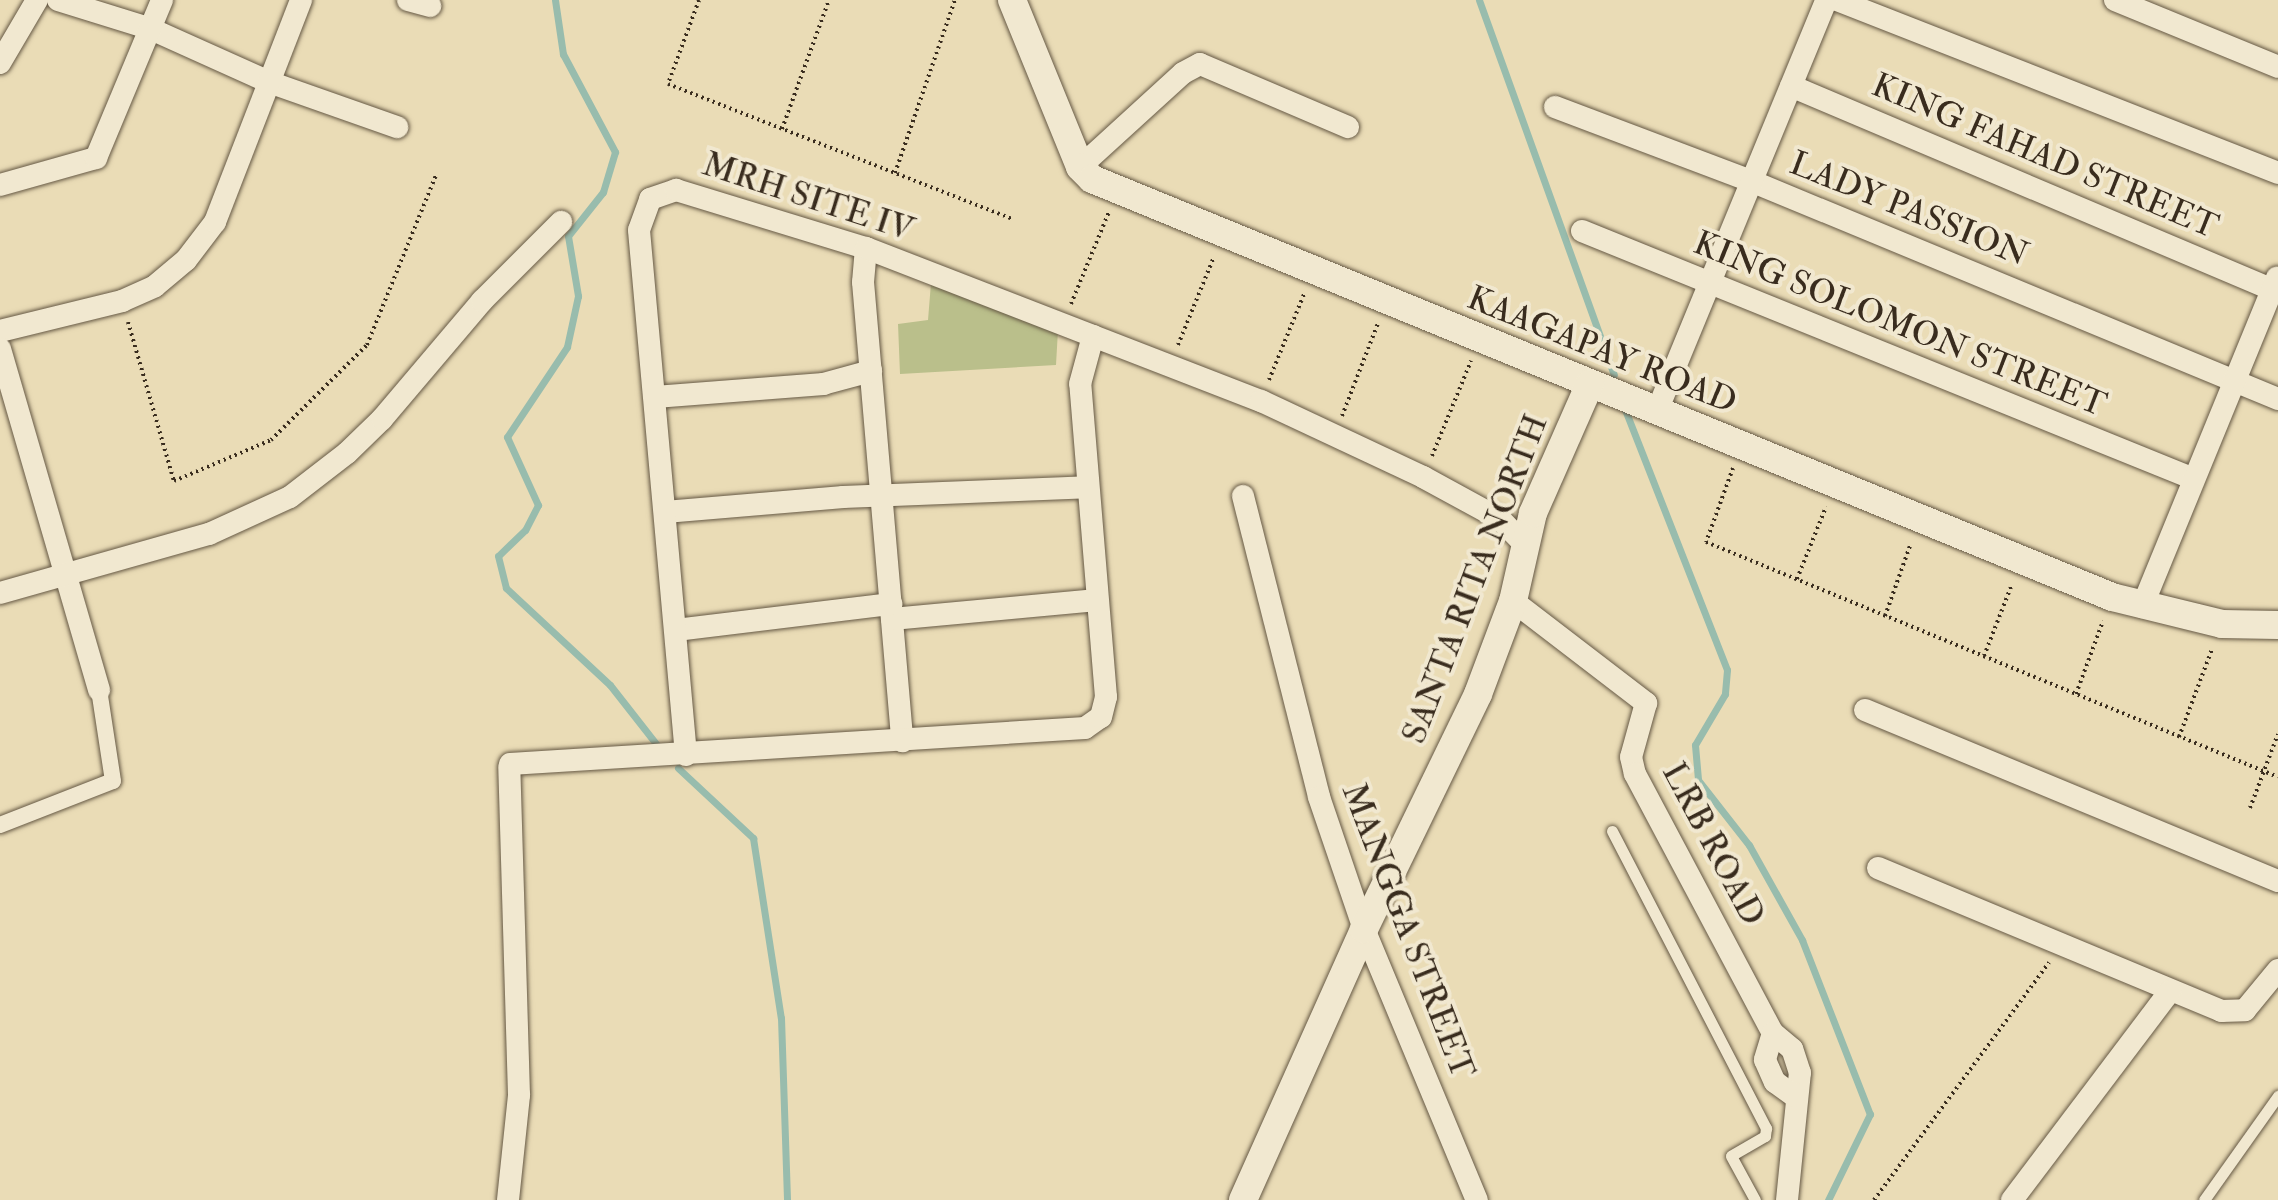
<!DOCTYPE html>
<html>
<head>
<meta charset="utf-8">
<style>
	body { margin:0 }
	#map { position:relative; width:2278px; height:1200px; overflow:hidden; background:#eadcb6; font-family:"IM FELL Double Pica",serif }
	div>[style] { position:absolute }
	.green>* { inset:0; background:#babf8b }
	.stream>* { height:7px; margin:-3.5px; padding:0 3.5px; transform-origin:3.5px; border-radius:3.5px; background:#98bcad }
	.path>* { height:4px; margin-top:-2px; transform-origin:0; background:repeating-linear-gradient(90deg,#392c1e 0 2px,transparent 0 6px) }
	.roads { filter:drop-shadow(0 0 2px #655844) drop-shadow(0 0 2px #655844) }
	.service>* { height:11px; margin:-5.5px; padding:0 5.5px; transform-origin:5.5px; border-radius:5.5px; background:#f1e8d0 }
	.pedestrian>* { height:16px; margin:-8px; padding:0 8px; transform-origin:8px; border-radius:8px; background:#f1e8d0 }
	.minor>* { height:22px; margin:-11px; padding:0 11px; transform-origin:11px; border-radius:11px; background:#f1e8d0 }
	.tertiary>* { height:28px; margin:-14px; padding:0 14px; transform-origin:14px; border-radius:14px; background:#f1e8d0 }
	span { translate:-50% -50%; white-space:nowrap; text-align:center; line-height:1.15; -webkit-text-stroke:8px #f1e8d0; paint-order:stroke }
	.street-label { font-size:34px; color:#392c1e }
</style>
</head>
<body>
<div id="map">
	<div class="green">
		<div style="clip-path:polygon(931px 283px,1058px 330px,1056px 365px,900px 374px,898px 324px,928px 320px)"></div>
	</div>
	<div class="stream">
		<div style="left:555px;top:0;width:55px;rotate:81.6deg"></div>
		<div style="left:563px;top:54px;width:111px;rotate:62deg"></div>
		<div style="left:615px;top:152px;width:42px;rotate:106.7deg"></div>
		<div style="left:603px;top:192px;width:56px;rotate:128.5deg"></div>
		<div style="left:568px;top:236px;width:61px;rotate:80.5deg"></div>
		<div style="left:578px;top:296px;width:52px;rotate:102.2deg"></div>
		<div style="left:567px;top:347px;width:108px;rotate:123.7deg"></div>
		<div style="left:507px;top:437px;width:75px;rotate:65.5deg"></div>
		<div style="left:538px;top:505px;width:28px;rotate:117deg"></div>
		<div style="left:525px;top:530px;width:37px;rotate:136deg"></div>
		<div style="left:498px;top:556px;width:33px;rotate:76deg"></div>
		<div style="left:506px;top:588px;width:142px;rotate:43deg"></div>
		<div style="left:610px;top:685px;width:76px;rotate:51.9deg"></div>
		<div style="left:1479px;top:0;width:398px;rotate:70.2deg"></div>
		<div style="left:1624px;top:407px;width:282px;rotate:68.6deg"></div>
		<div style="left:1727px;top:670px;width:24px;rotate:95deg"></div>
		<div style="left:1725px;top:694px;width:59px;rotate:120.5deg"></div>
		<div style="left:1695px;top:745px;width:35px;rotate:85deg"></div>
		<div style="left:1698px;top:780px;width:83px;rotate:51.9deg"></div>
		<div style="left:1749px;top:845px;width:109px;rotate:60.8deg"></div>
		<div style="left:1802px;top:940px;width:187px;rotate:68.7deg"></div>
		<div style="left:1870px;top:1114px;width:96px;rotate:116deg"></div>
		<div style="left:678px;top:768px;width:103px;rotate:43deg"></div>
		<div style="left:753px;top:838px;width:182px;rotate:81.2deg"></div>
		<div style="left:781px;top:1018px;width:182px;rotate:88.1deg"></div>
	</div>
	<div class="path">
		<div style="left:699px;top:0;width:90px;rotate:110.3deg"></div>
		<div style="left:668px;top:84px;width:370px;rotate:21.4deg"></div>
		<div style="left:782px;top:129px;width:137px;rotate:-70deg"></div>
		<div style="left:895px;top:173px;width:183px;rotate:-70.9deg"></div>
		<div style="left:1071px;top:304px;width:100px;rotate:-67.6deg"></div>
		<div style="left:128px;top:322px;width:166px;rotate:73.9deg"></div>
		<div style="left:174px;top:481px;width:105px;rotate:-22.9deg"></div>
		<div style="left:271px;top:440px;width:135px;rotate:-44.7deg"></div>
		<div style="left:367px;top:345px;width:183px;rotate:-67.9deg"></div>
		<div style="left:1178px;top:345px;width:95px;rotate:-67.8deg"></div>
		<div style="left:1269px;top:380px;width:95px;rotate:-67.8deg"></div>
		<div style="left:1342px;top:416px;width:100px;rotate:-68.8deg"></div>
		<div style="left:1432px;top:456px;width:103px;rotate:-67.7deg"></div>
		<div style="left:1733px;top:468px;width:79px;rotate:110deg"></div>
		<div style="left:1706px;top:542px;width:618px;rotate:22.33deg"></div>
		<div style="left:1797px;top:579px;width:78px;rotate:-68.1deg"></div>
		<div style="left:1885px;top:616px;width:77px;rotate:-70.4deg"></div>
		<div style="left:1984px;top:656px;width:77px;rotate:-68.7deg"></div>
		<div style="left:2076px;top:694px;width:78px;rotate:-69.7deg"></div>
		<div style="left:2179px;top:737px;width:94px;rotate:-69.4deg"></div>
		<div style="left:2250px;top:808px;width:79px;rotate:-69.3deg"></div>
		<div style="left:1874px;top:1200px;width:295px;rotate:-53.6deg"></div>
	</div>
	<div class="roads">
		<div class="service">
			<div style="left:1612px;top:831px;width:335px;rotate:62.6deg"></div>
			<div style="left:1766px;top:1128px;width:8px;rotate:97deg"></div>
			<div style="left:1765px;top:1136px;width:39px;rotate:150deg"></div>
			<div style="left:1731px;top:1156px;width:50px;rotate:61.4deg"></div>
			<div style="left:2204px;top:1200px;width:128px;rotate:-54.6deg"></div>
		</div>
		<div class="pedestrian">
			<div style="left:0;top:825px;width:121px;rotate:-21.3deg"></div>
			<div style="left:113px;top:781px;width:92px;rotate:-98.7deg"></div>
		</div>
		<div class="minor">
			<div style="left:58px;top:0;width:97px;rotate:17.3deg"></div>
			<div style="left:151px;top:29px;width:129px;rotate:24.2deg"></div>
			<div style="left:269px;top:82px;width:136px;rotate:19.4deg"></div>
			<div style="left:408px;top:0;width:23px;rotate:15deg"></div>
			<div style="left:1837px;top:0;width:474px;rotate:21.4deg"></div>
			<div style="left:2115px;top:0;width:176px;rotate:22.3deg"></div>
			<div style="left:0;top:63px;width:73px;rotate:-59.6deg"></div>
			<div style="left:1791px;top:86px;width:529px;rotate:22.93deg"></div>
			<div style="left:1555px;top:107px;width:210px;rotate:20.7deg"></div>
			<div style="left:1751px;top:181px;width:570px;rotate:22.47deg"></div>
			<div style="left:1080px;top:167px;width:139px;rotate:-42.4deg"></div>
			<div style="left:1183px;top:73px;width:19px;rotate:-28deg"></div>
			<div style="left:1200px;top:64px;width:161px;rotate:23.1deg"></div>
			<div style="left:0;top:185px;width:100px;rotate:-15.7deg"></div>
			<div style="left:96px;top:158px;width:171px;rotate:-67.3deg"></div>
			<div style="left:1582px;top:231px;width:660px;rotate:22.06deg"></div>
			<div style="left:866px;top:248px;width:34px;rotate:95deg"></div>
			<div style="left:863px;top:282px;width:461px;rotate:85.1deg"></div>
			<div style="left:0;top:331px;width:126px;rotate:-13.8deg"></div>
			<div style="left:122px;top:301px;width:36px;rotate:-24deg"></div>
			<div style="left:155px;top:286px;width:40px;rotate:-40deg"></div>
			<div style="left:186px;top:260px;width:48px;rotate:-52.7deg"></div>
			<div style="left:215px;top:222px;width:238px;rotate:-68.8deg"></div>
			<div style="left:0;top:349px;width:355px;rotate:73.8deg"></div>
			<div style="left:655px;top:397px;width:169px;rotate:-4.4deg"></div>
			<div style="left:823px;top:384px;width:50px;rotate:-15.2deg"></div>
			<div style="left:1657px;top:411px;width:444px;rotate:-67.6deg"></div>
			<div style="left:1243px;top:496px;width:310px;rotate:75.8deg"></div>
			<div style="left:1319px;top:797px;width:139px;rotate:71.2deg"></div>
			<div style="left:1364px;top:929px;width:294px;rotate:67.4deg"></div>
			<div style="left:665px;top:512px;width:179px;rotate:-4.8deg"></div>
			<div style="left:843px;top:497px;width:244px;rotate:-2.3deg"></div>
			<div style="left:0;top:593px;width:217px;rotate:-15.8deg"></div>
			<div style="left:209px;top:534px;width:89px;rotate:-24.6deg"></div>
			<div style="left:290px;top:497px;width:72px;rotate:-37.7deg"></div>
			<div style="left:347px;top:453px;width:49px;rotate:-44.2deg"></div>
			<div style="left:382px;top:419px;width:155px;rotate:-49.7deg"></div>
			<div style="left:482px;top:301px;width:112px;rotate:-45deg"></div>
			<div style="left:1513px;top:601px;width:168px;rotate:37.5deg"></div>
			<div style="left:1646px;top:703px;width:56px;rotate:105.5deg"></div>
			<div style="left:1631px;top:757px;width:17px;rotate:77deg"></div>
			<div style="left:1635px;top:774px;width:293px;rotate:62deg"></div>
			<div style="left:2142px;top:607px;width:356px;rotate:-67.7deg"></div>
			<div style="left:892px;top:619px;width:206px;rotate:-5.3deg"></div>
			<div style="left:676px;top:630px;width:217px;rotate:-6.9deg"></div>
			<div style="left:1865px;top:710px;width:447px;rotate:22.5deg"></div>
			<div style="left:686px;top:755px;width:527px;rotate:-95.12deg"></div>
			<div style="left:639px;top:230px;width:33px;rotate:-70deg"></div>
			<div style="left:650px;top:199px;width:28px;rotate:-19deg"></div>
			<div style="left:676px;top:190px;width:199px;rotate:17deg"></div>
			<div style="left:866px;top:248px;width:424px;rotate:21.2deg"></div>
			<div style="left:1261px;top:401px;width:179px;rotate:25.1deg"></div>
			<div style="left:1423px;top:477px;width:88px;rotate:28.6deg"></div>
			<div style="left:1500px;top:519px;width:35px;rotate:46deg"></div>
			<div style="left:510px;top:764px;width:576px;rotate:-3.58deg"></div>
			<div style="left:1085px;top:728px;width:19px;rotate:-35deg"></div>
			<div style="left:1101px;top:717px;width:21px;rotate:-76deg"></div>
			<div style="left:1106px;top:697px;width:314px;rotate:-94.7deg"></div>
			<div style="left:1080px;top:384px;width:50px;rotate:-74.8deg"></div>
			<div style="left:1878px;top:868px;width:372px;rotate:22.6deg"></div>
			<div style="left:2221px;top:1011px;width:24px;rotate:-2deg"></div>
			<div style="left:2245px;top:1010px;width:52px;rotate:-50.5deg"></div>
			<div style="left:508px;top:1200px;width:106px;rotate:-84deg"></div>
			<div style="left:519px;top:1095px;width:328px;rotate:-91.7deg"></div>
			<div style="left:1787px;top:1200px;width:128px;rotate:-84.2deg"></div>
			<div style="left:1800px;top:1073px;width:25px;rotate:-108deg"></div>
			<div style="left:1792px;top:1049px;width:25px;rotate:-140deg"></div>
			<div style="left:1773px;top:1033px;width:28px;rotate:107deg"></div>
			<div style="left:1765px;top:1060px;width:24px;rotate:66deg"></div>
			<div style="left:1775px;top:1082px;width:24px;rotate:36deg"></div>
			<div style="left:2012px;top:1200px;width:262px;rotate:-52.9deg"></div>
		</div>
		<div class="tertiary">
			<div style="left:1012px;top:0;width:180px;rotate:67.8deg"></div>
			<div style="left:1080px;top:167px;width:17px;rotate:45deg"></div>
			<div style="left:1092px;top:179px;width:1102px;rotate:22.28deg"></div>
			<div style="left:2112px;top:597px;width:113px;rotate:13.8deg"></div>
			<div style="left:2222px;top:624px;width:56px;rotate:1deg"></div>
			<div style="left:1243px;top:1200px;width:297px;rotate:-65.9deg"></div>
			<div style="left:1364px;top:929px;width:261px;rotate:-64.1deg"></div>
			<div style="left:1478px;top:694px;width:99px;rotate:-69.4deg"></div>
			<div style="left:1513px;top:601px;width:90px;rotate:-77.2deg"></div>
			<div style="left:1533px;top:513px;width:141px;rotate:-66.2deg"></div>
		</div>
	</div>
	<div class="street-label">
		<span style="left:2045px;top:156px;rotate:23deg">KING FAHAD STREET</span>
		<span style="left:808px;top:197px;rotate:18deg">MRH SITE IV</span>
		<span style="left:1909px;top:209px;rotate:22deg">LADY PASSION</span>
		<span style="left:1900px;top:324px;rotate:22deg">KING SOLOMON STREET</span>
		<span style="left:1602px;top:350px;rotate:22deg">KAAGAPAY ROAD</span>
		<span style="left:1475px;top:579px;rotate:-69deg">SANTA RITA NORTH</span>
		<span style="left:1713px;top:844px;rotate:62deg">LRB ROAD</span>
		<span style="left:1408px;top:931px;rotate:69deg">MANGGA STREET</span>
	</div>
</div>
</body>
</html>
